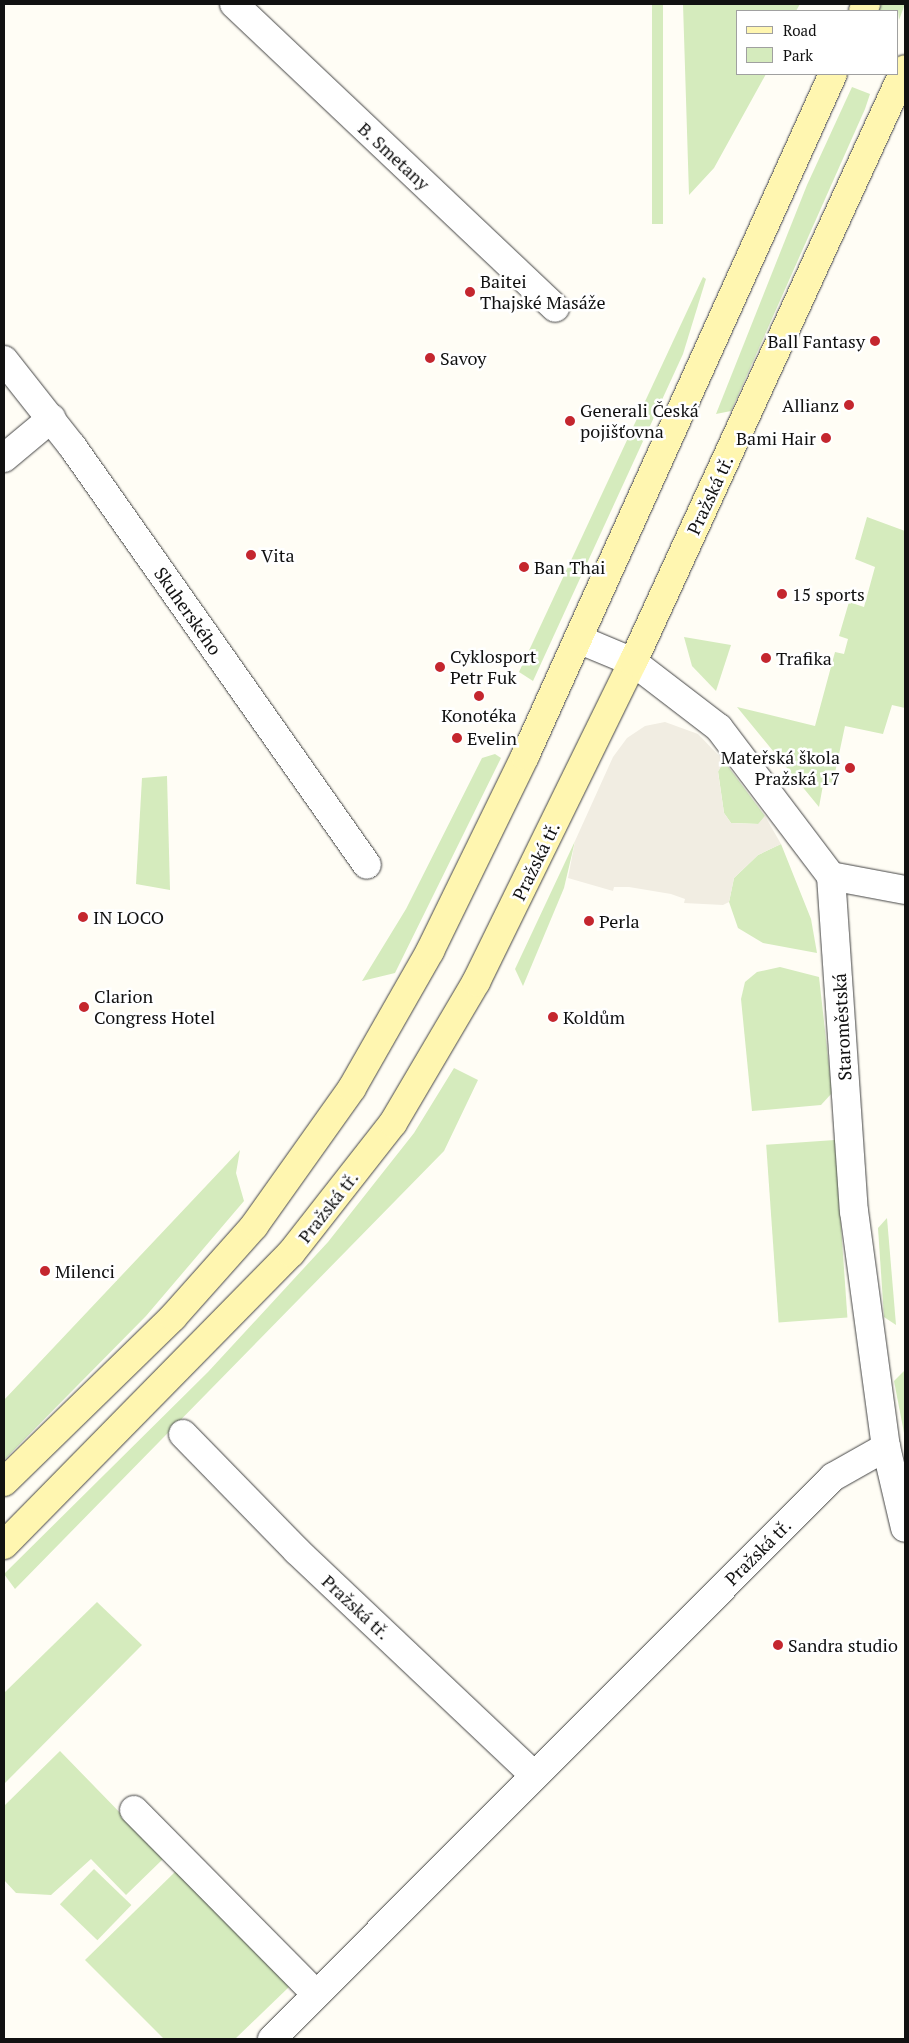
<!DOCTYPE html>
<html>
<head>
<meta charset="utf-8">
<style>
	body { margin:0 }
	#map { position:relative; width:909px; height:2043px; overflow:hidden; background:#fffdf5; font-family:"PT Serif",serif }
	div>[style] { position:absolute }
	.green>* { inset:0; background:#d5ebbd; transform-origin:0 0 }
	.plaza>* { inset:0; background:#f1ede2 }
	.roads { filter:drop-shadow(0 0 1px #444) drop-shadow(0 0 1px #444) }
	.street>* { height:28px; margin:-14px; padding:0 14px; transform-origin:14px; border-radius:14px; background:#fff }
	.secondary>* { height:28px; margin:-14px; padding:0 14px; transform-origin:14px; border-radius:14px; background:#fff6b0 }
	.dots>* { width:14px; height:14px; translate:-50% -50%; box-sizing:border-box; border:2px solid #fff; border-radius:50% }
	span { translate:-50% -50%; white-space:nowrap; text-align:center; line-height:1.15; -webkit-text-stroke:5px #fff; paint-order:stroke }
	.street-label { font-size:18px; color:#111 }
	.poi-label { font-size:18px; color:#111 }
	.left { translate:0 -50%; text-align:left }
	.right { translate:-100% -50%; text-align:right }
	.frame { position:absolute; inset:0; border:5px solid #111; pointer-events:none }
	.legend { position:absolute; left:736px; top:10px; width:162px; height:65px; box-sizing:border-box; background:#fff; border:1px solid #a0a0a0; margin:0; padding:6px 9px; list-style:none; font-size:15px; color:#111 }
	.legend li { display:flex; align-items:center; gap:10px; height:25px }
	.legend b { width:25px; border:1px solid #a0a0a0 }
</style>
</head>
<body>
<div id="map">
	<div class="green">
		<div style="left:652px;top:4px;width:11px;height:220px"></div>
		<div style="clip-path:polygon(683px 4px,800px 4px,796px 11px,738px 11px,738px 74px,766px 74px,714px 168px,689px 195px)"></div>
		<div style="clip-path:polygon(882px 4px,905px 4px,899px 20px,898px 11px,878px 11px)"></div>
		<div style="clip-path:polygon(852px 87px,870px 94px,865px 109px,731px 411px,716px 414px,807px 185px)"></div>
		<div style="clip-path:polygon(703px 277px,706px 279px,683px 354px,533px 681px,519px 672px)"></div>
		<div style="clip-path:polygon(867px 517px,905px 531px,905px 708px,892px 705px,883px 734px,845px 726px,832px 787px,823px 785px,819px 807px,737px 707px,815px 726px,835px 652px,844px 654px,848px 639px,839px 636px,849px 602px,864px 607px,875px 567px,855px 559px)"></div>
		<div style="clip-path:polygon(684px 637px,731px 645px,716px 691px,692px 666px)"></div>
		<div style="clip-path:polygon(495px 754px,501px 758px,395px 973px,362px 981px,406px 909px,482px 758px)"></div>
		<div style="clip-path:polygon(724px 761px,765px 816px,759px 824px,731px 823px,724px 813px,718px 771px)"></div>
		<div style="clip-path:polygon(167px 776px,170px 890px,136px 884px,142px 778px)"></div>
		<div style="clip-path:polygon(575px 841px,564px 888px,523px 986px,515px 969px)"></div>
		<div style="clip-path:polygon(781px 844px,811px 919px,817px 953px,763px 943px,738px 928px,729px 902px,734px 878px,758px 855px)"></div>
		<div style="clip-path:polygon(780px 967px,819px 977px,832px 1093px,821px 1105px,752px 1111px,741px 999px,745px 982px,757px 972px)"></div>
		<div style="clip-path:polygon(454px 1068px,478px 1080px,444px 1151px,15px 1589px,4px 1574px,208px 1372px,328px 1242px,414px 1133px)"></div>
		<div style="left:835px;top:1140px;width:178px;height:69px;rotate:86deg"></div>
		<div style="clip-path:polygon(240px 1150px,236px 1173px,244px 1201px,146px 1316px,4px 1460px,4px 1400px)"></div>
		<div style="clip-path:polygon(887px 1218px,896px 1325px,884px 1317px,878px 1228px)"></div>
		<div style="clip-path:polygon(905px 1370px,905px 1438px,894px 1381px)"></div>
		<div style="clip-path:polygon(97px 1602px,142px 1645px,4px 1784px,4px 1693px)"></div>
		<div style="clip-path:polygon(60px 1751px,164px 1858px,126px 1895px,91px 1859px,51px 1895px,16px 1893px,4px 1880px,4px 1806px)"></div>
		<div style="left:94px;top:1869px;width:52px;height:49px;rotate:44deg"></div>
		<div style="clip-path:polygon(177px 1870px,290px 1986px,235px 2039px,164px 2039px,85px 1960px)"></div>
	</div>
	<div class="plaza">
		<div style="clip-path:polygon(665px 722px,698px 734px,724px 761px,718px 772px,724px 813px,731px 823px,758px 824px,765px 816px,781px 844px,758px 855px,734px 878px,729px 902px,723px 905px,684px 903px,685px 899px,671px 894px,629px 887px,614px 887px,613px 891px,568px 878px,575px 841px,613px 757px,627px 738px,645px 726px)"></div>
	</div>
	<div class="roads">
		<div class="street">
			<div style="left:234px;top:4px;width:442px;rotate:43.4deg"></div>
			<div style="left:4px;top:360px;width:110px;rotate:51.7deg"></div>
			<div style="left:72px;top:446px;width:512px;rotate:54.85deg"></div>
			<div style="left:4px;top:458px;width:62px;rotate:-39.8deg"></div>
			<div style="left:578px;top:639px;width:60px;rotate:22.7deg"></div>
			<div style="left:633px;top:662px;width:108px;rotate:37.5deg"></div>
			<div style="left:719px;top:728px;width:186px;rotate:52.9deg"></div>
			<div style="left:831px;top:876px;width:336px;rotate:86.1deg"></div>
			<div style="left:854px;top:1211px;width:238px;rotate:82.3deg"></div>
			<div style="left:886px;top:1447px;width:83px;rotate:76.8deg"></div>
			<div style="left:831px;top:876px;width:75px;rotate:10.7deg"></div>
			<div style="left:183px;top:1434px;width:163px;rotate:45.7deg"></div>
			<div style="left:297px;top:1551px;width:326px;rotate:43.4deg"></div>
			<div style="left:134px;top:1810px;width:259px;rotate:45.3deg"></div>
			<div style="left:272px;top:2039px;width:794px;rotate:-45.05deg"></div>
			<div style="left:833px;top:1477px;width:61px;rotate:-29.5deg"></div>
		</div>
		<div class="secondary">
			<div style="left:863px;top:11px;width:8px;rotate:-67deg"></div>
			<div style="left:4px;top:1482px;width:236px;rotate:-44.3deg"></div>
			<div style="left:173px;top:1317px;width:122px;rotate:-48.3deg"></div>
			<div style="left:254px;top:1226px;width:169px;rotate:-54.6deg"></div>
			<div style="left:352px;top:1088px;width:158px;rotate:-60.3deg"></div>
			<div style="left:430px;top:951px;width:217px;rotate:-64deg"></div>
			<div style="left:525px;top:756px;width:748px;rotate:-65.7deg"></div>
			<div style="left:4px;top:1545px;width:409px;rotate:-45.5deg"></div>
			<div style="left:291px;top:1253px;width:165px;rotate:-51.9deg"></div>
			<div style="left:393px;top:1123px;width:164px;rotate:-59.5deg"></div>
			<div style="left:476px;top:982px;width:356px;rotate:-63.9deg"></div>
			<div style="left:633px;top:662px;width:652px;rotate:-65.36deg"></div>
		</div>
	</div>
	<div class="dots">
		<div style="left:470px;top:292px;background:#c4262e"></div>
		<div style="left:875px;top:341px;background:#c4262e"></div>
		<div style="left:430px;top:358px;background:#c4262e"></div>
		<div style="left:849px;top:405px;background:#c4262e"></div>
		<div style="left:570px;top:421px;background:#c4262e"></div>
		<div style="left:826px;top:438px;background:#c4262e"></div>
		<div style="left:251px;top:555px;background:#c4262e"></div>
		<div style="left:524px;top:567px;background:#c4262e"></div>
		<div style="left:782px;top:594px;background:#c4262e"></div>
		<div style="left:766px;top:658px;background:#c4262e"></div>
		<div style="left:440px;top:667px;background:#c4262e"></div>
		<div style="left:479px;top:696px;background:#c4262e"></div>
		<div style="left:457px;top:738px;background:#c4262e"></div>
		<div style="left:850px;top:768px;background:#c4262e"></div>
		<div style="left:83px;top:917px;background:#c4262e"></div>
		<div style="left:589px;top:921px;background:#c4262e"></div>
		<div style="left:84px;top:1007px;background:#c4262e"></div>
		<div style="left:553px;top:1017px;background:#c4262e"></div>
		<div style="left:45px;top:1271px;background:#c4262e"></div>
		<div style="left:778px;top:1645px;background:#c4262e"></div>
	</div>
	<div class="street-label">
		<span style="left:394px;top:156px;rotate:43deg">B. Smetany</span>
		<span style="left:710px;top:495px;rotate:-65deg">Pražská tř.</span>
		<span style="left:188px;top:611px;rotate:55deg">Skuherského</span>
		<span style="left:536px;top:861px;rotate:-64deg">Pražská tř.</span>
		<span style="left:842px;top:1027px;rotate:-93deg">Staroměstská</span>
		<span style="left:328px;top:1207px;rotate:-52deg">Pražská tř.</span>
		<span style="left:758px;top:1552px;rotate:-45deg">Pražská tř.</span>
		<span style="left:356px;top:1607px;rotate:43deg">Pražská tř.</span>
	</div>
	<div class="poi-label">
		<span class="left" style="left:480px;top:292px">Baitei<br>Thajské Masáže</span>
		<span class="right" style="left:865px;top:341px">Ball Fantasy</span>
		<span class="left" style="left:440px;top:358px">Savoy</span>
		<span class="right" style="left:839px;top:405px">Allianz</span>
		<span class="left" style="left:580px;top:421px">Generali Česká<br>pojišťovna</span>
		<span class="right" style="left:816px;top:438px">Bami Hair</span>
		<span class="left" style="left:261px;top:555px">Vita</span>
		<span class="left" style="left:534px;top:567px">Ban Thai</span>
		<span class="left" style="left:792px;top:594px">15 sports</span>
		<span class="left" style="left:450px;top:667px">Cyklosport<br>Petr Fuk</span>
		<span class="left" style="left:776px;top:658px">Trafika</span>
		<span style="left:479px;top:715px">Konotéka</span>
		<span class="left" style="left:467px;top:738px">Evelin</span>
		<span class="right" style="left:840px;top:768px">Mateřská škola<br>Pražská 17</span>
		<span class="left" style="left:93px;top:917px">IN LOCO</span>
		<span class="left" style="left:599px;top:921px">Perla</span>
		<span class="left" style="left:94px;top:1007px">Clarion<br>Congress Hotel</span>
		<span class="left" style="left:563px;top:1017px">Koldům</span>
		<span class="left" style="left:55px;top:1271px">Milenci</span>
		<span class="left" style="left:788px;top:1645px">Sandra studio</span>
	</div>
	<div class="frame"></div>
	<ul class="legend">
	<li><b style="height:6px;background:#fff6b0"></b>Road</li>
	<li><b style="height:14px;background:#d5ebbd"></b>Park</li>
	</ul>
</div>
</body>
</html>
